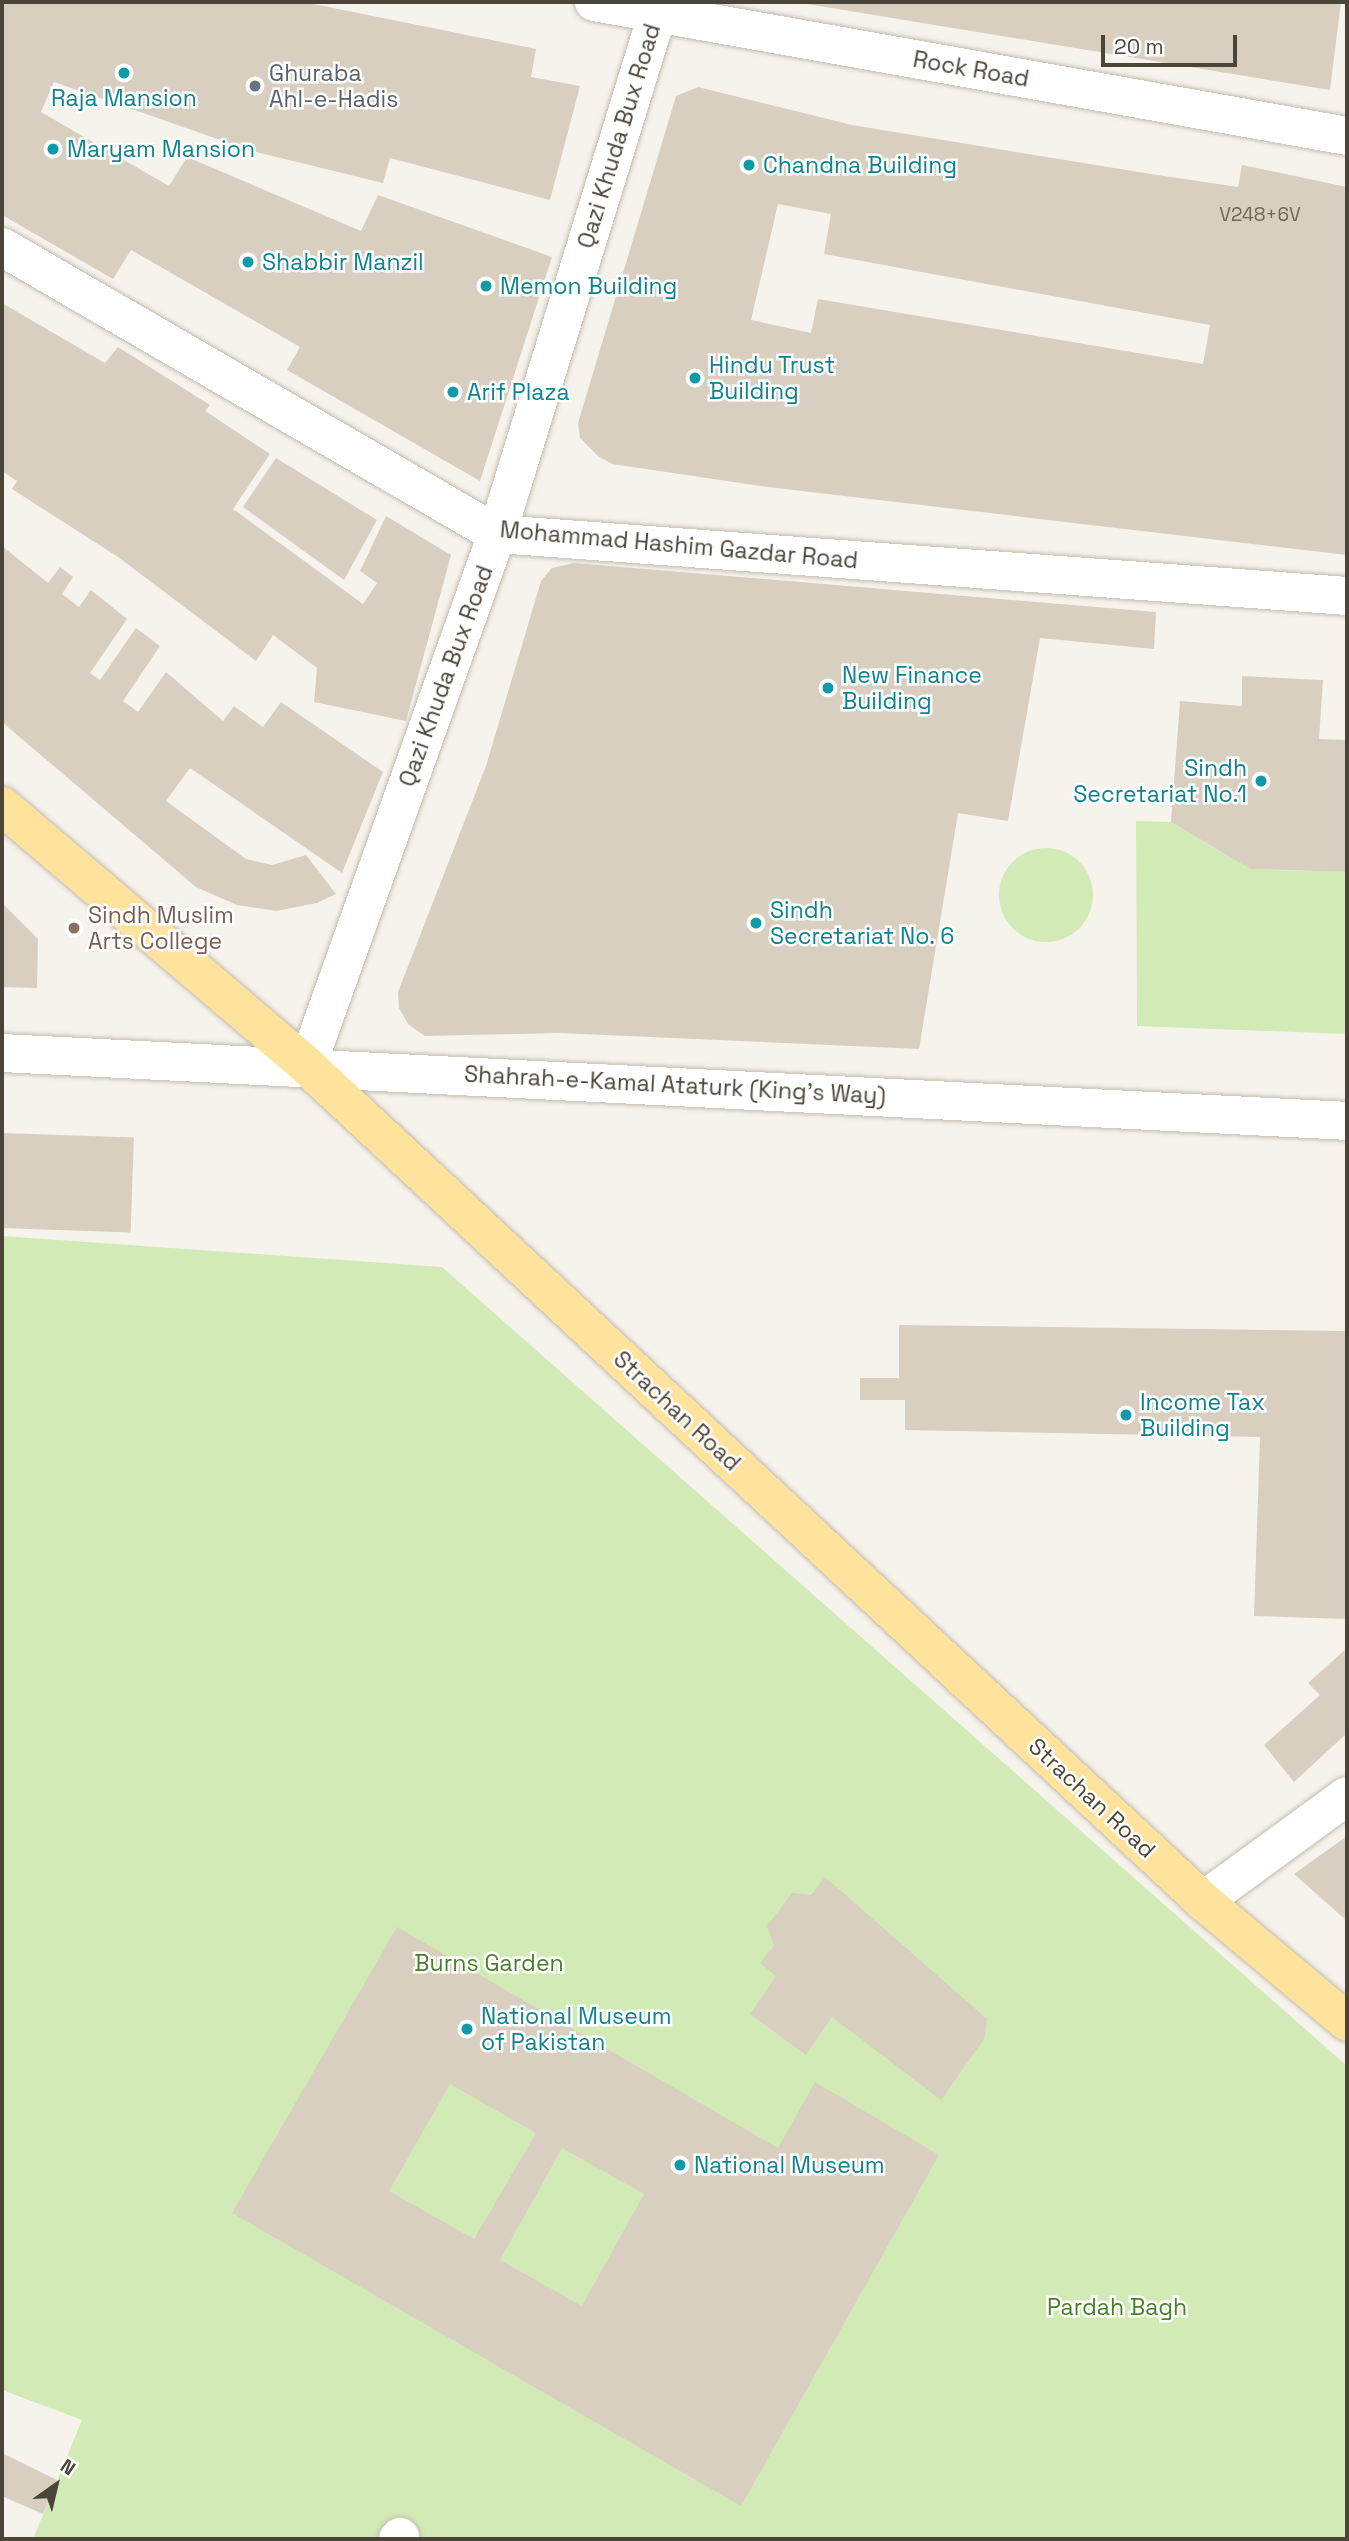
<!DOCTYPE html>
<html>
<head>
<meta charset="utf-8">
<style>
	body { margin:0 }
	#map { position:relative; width:1349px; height:2541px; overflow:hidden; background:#f6f3ec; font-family:"Space Grotesk",sans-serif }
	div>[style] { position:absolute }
	.green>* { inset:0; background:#d2eab5 }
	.round { border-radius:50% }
	.building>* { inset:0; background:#d8cfc1; transform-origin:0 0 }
	.roads { filter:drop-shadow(0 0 2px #c2bbae) drop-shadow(0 0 2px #c2bbae) }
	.minor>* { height:38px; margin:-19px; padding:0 19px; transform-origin:19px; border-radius:19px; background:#fff }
	.major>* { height:38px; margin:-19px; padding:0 19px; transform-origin:19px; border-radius:19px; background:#ffe39c }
	.dots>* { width:19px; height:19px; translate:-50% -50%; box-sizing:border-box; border:4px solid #fff; border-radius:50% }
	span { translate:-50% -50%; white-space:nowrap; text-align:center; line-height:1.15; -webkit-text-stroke:5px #fff; paint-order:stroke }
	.number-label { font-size:19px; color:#6e675b }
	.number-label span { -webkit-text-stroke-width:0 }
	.street-label { font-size:23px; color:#4b4439 }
	.worship-label { font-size:23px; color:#5b616d }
	.left { translate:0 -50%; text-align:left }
	.culture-label { font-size:23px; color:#0d838f }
	.right { translate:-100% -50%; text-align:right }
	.education-label { font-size:23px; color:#785e54 }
	.park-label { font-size:23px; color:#4a7f2a }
	.frame { position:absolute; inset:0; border:4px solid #4b4439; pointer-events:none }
	.north { position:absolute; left:21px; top:2450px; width:70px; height:70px; -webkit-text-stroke:5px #fff; paint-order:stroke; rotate:34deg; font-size:19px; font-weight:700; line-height:28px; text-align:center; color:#4b4439 }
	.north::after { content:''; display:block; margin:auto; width:24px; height:32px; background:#4b4439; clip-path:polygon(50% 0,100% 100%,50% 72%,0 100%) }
	.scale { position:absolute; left:1101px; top:35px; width:136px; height:32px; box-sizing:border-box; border:4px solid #4b4439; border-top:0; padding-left:9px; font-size:21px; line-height:24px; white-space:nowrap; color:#4b4439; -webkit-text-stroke:5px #fff; paint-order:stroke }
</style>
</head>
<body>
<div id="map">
	<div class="green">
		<div style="clip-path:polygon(1136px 821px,1171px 822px,1250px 869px,1346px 872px,1347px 848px,1347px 1034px,1137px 1026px)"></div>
		<div class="round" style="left:999px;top:848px;width:94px;height:94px"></div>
		<div style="clip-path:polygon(2px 1236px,442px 1267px,1347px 2066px,1347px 2539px,33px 2539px,82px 2420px,2px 2390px)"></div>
	</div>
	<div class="building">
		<div style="clip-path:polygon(2px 2px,304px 2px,536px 49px,531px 77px,580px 86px,550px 200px,390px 158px,383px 183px,252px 151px,54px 82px,41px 112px,169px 186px,187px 157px,361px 231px,378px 195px,552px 257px,480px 481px,287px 370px,300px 347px,131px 250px,113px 279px,2px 215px)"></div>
		<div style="clip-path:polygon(795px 2px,1341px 2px,1330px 90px)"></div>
		<div style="clip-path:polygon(evenodd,698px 87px,852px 125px,1151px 174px,1238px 187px,1242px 165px,1347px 187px,1347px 555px,768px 487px,612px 464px,598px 456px,580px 438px,578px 423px,676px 96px,698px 87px,778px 204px,831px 214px,824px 254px,1210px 325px,1203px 364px,818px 299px,811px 333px,751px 320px,778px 204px)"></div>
		<div style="clip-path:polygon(2px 303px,105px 363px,118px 347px,210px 405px,205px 411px,270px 454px,233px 509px,363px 604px,377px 583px,360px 571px,386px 516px,451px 555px,406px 721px,314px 702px,317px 668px,273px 635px,256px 661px,118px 557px,12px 489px,17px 481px,2px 471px)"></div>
		<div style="clip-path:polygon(276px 458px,377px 520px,344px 580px,243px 507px)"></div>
		<div style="clip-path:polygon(2px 546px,48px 583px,60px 567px,73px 577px,62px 594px,79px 607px,91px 590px,127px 619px,90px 673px,100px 680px,136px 628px,160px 646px,123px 701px,138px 712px,166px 672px,223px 721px,234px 706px,263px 727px,281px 702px,383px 772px,342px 873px,190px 768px,166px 801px,246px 859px,272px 865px,306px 855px,336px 894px,317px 903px,276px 911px,237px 905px,196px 887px,2px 722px)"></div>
		<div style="clip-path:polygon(574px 563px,1156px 612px,1154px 649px,1040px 638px,1008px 821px,958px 813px,919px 1049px,559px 1033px,425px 1036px,408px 1024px,399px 1008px,398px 992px,486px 766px,541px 581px,552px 568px)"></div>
		<div style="clip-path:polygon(1242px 676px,1323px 680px,1319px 739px,1347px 740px,1347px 872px,1250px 869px,1171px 822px,1180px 701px,1242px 706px)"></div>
		<div style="clip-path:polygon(2px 903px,38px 939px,37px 988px,2px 987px)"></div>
		<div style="left:2px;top:1133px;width:132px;height:95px;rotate:2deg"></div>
		<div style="clip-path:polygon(899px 1325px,1347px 1331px,1347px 1619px,1254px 1616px,1260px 1437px,905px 1430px,905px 1400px,860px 1400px,860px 1378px,899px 1378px)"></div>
		<div style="clip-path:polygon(1347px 1648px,1347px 1733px,1294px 1782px,1264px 1745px,1320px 1695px,1308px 1683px)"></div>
		<div style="clip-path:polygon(1347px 1836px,1347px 1921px,1294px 1874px)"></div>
		<div style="clip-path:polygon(825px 1877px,987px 2019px,984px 2039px,941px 2100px,832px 2017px,806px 2055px,750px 2014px,776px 1976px,760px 1963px,774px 1946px,767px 1926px,792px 1893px,811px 1895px)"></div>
		<div style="clip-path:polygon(evenodd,397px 1927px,778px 2148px,815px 2082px,939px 2155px,741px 2506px,232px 2213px,397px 1927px,450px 2084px,536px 2133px,474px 2239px,389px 2191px,450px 2084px,397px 1927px,562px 2148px,644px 2194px,582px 2306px,500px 2260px,562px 2148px)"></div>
		<div style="clip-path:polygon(2px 2453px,57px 2480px,43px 2514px,2px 2496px)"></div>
	</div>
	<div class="roads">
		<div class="minor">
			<div style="left:594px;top:2px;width:765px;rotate:10.09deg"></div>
			<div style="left:2px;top:247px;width:572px;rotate:30.11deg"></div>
			<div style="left:497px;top:534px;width:852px;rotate:4.17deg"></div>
			<div style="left:2px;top:1053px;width:1347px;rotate:2.89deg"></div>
			<div style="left:307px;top:1066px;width:565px;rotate:-70.35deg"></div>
			<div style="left:497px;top:534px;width:557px;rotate:-72.87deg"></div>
			<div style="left:1203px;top:1901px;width:178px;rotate:-36.1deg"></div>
			<div style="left:398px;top:2539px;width:3px;rotate:-45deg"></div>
		</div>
		<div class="major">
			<div style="left:2px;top:806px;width:401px;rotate:40.4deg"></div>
			<div style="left:307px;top:1066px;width:1225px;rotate:42.98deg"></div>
			<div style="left:1203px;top:1901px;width:188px;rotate:40deg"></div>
		</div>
	</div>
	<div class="dots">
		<div style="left:124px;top:73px;background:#0f9aa8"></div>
		<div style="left:255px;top:86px;background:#6b7280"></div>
		<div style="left:53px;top:149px;background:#0f9aa8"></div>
		<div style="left:749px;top:165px;background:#0f9aa8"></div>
		<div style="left:248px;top:262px;background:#0f9aa8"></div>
		<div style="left:486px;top:286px;background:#0f9aa8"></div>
		<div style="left:695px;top:378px;background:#0f9aa8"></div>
		<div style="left:453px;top:392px;background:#0f9aa8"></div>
		<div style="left:828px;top:688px;background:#0f9aa8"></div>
		<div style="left:1261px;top:781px;background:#0f9aa8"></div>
		<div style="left:756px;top:923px;background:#0f9aa8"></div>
		<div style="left:74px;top:928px;background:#8d6e63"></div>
		<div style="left:1126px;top:1415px;background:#0f9aa8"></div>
		<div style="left:467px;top:2029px;background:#0f9aa8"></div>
		<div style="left:680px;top:2165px;background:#0f9aa8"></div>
	</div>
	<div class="number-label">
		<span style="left:1260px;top:215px">V248+6V</span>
	</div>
	<div class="street-label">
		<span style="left:971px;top:69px;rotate:10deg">Rock Road</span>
		<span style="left:619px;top:136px;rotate:-73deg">Qazi Khuda Bux Road</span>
		<span style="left:679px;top:545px;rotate:5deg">Mohammad Hashim Gazdar Road</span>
		<span style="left:446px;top:676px;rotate:-70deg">Qazi Khuda Bux Road</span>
		<span style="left:675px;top:1085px;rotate:3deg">Shahrah-e-Kamal Ataturk (King's Way)</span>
		<span style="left:677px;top:1411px;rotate:43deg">Strachan Road</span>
		<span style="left:1092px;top:1798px;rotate:43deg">Strachan Road</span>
	</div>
	<div class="worship-label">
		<span class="left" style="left:269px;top:86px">Ghuraba<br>Ahl-e-Hadis</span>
	</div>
	<div class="culture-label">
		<span style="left:124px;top:98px">Raja Mansion</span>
		<span class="left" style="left:67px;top:149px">Maryam Mansion</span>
		<span class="left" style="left:763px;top:165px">Chandna Building</span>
		<span class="left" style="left:262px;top:262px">Shabbir Manzil</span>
		<span class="left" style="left:500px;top:286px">Memon Building</span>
		<span class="left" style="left:709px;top:378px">Hindu Trust<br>Building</span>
		<span class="left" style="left:467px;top:392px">Arif Plaza</span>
		<span class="left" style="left:842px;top:688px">New Finance<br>Building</span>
		<span class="right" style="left:1247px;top:781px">Sindh<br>Secretariat No.1</span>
		<span class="left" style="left:770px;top:923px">Sindh<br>Secretariat No. 6</span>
		<span class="left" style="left:1140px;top:1415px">Income Tax<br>Building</span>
		<span class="left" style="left:481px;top:2029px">National Museum<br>of Pakistan</span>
		<span class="left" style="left:694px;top:2165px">National Museum</span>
	</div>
	<div class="education-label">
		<span class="left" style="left:88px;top:928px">Sindh Muslim<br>Arts College</span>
	</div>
	<div class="park-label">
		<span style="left:489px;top:1963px">Burns Garden</span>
		<span style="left:1117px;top:2307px">Pardah Bagh</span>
	</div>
	<div class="frame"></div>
	<div class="north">N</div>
	<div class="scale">20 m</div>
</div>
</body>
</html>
